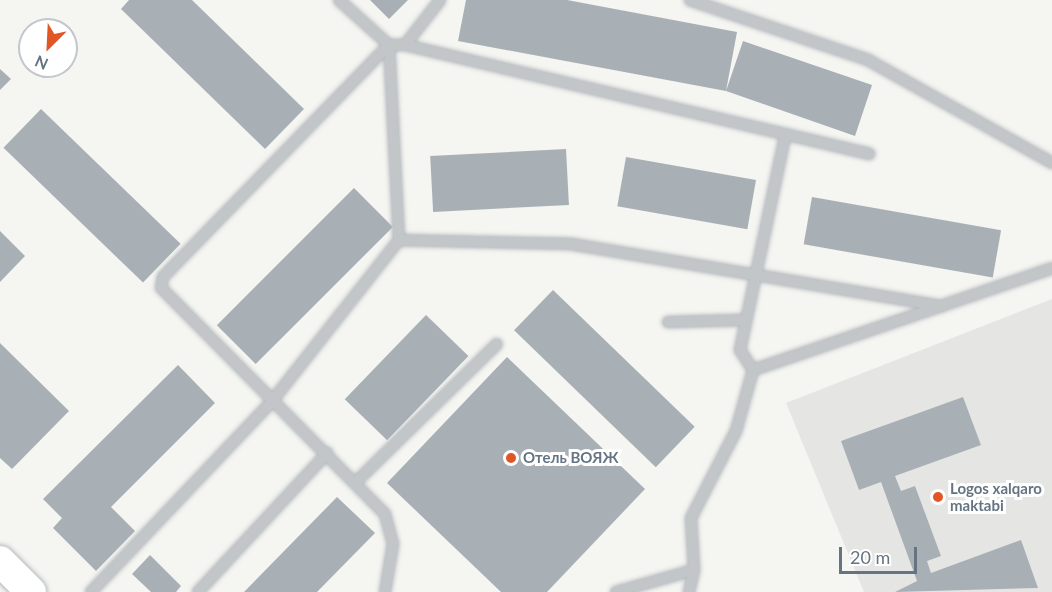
<!DOCTYPE html>
<html>
<head>
<meta charset="utf-8">
<style>
	body { margin:0 }
	#map { position:relative; width:1052px; height:592px; overflow:hidden; background:#f5f5f1; font-family:Lato,sans-serif }
	div>[style] { position:absolute }
	.built>* { inset:0; background:#e5e6e4 }
	.building>* { inset:0; background:#a8b0b6; transform-origin:0 0 }
	.roads { filter:drop-shadow(0 0 2px #b4b9be) drop-shadow(0 0 2px #b4b9be) }
	.lane>* { height:10px; margin:-5px; padding:0 5px; transform-origin:5px; border-radius:5px; background:#c2c6c9 }
	.secondary>* { height:30px; margin:-15px; padding:0 15px; transform-origin:15px; border-radius:15px; background:#fff }
	.dots>* { width:16px; height:16px; translate:-50% -50%; box-sizing:border-box; border:3px solid #fff; border-radius:50% }
	span { translate:-50% -50%; white-space:nowrap; text-align:center; line-height:1.15; -webkit-text-stroke:6px #fff; paint-order:stroke }
	.poi-label { font-size:15px; color:#647482; font-weight:700 }
	.left { translate:0 -50%; text-align:left }
	.north { position:absolute; left:18px; top:18px; width:60px; height:60px; box-sizing:border-box; background:#fff; border:2px solid #c1c7cd; border-radius:50%; rotate:204deg; font-size:16px; font-weight:700; line-height:24px; text-align:center; color:#647482 }
	.north::after { content:''; display:block; margin:auto; width:21px; height:27px; background:#e05725; clip-path:polygon(50% 0,100% 100%,50% 72%,0 100%) }
	.scale { position:absolute; left:839px; top:547px; width:78px; height:27px; box-sizing:border-box; border:3px solid #647482; border-top:0; padding-left:8px; font-size:18px; line-height:21px; white-space:nowrap; color:#647482; -webkit-text-stroke:4px #fff; paint-order:stroke }
</style>
</head>
<body>
<div id="map">
	<div class="built">
		<div style="clip-path:polygon(1052px 299px,1052px 592px,864px 592px,786px 403px)"></div>
	</div>
	<div class="building">
		<div style="clip-path:polygon(129px 0,192px 0,304px 109px,265px 149px,121px 9px)"></div>
		<div style="clip-path:polygon(370px 0,408px 0,389px 19px)"></div>
		<div style="clip-path:polygon(466px 0,567px 0,737px 32px,726px 91px,743px 41px,872px 85px,855px 136px,726px 91px,458px 41px)"></div>
		<div style="clip-path:polygon(0 69px,11px 79px,0 90px)"></div>
		<div style="left:41px;top:109px;width:194px;height:54px;rotate:44deg"></div>
		<div style="left:566px;top:149px;width:56px;height:136px;rotate:87deg"></div>
		<div style="left:626px;top:157px;width:132px;height:50px;rotate:10deg"></div>
		<div style="left:354px;top:188px;width:55px;height:194px;rotate:45deg"></div>
		<div style="left:812px;top:197px;width:192px;height:48px;rotate:10deg"></div>
		<div style="clip-path:polygon(0 231px,25px 256px,0 282px)"></div>
		<div style="left:553px;top:290px;width:197px;height:56px;rotate:44deg"></div>
		<div style="left:426px;top:315px;width:59px;height:117px;rotate:44deg"></div>
		<div style="clip-path:polygon(0 343px,69px 411px,12px 469px,0 458px)"></div>
		<div style="clip-path:polygon(507px 357px,645px 489px,547px 592px,501px 592px,387px 483px)"></div>
		<div style="clip-path:polygon(178px 365px,215px 403px,111px 507px,135px 531px,96px 571px,53px 528px,62px 518px,43px 499px)"></div>
		<div style="clip-path:polygon(963px 397px,981px 445px,895px 476px,901px 491px,915px 486px,941px 556px,927px 561px,931px 573px,1021px 540px,1038px 588px,895px 592px,917px 581px,881px 482px,859px 490px,841px 441px)"></div>
		<div style="clip-path:polygon(337px 497px,375px 533px,317px 592px,244px 592px)"></div>
		<div style="clip-path:polygon(150px 555px,181px 586px,176px 592px,151px 592px,132px 574px)"></div>
	</div>
	<div class="roads">
		<div class="lane">
			<div style="left:690px;top:0;width:188px;rotate:18.6deg"></div>
			<div style="left:868px;top:60px;width:211px;rotate:29.2deg"></div>
			<div style="left:405px;top:45px;width:477px;rotate:13.2deg"></div>
			<div style="left:399px;top:240px;width:172px;rotate:1.3deg"></div>
			<div style="left:571px;top:244px;width:376px;rotate:9.5deg"></div>
			<div style="left:668px;top:322px;width:76px;rotate:-1.5deg"></div>
			<div style="left:753px;top:370px;width:316px;rotate:-18.8deg"></div>
			<div style="left:356px;top:482px;width:197px;rotate:-44.4deg"></div>
			<div style="left:91px;top:592px;width:265px;rotate:-46.5deg"></div>
			<div style="left:273px;top:400px;width:204px;rotate:-51.8deg"></div>
			<div style="left:399px;top:240px;width:195px;rotate:-92.9deg"></div>
			<div style="left:389px;top:45px;width:67px;rotate:-138deg"></div>
			<div style="left:198px;top:592px;width:190px;rotate:-47.1deg"></div>
			<div style="left:385px;top:592px;width:49px;rotate:-80.5deg"></div>
			<div style="left:393px;top:544px;width:31px;rotate:-105deg"></div>
			<div style="left:385px;top:514px;width:318px;rotate:-134.7deg"></div>
			<div style="left:161px;top:288px;width:11px;rotate:-80deg"></div>
			<div style="left:163px;top:277px;width:324px;rotate:-45.8deg"></div>
			<div style="left:389px;top:45px;width:16px"></div>
			<div style="left:405px;top:45px;width:57px;rotate:-52.1deg"></div>
			<div style="left:616px;top:592px;width:81px;rotate:-15.8deg"></div>
			<div style="left:689px;top:592px;width:23px;rotate:-77deg"></div>
			<div style="left:694px;top:570px;width:52px;rotate:-93.3deg"></div>
			<div style="left:691px;top:518px;width:98px;rotate:-62.7deg"></div>
			<div style="left:736px;top:431px;width:63px;rotate:-74.4deg"></div>
			<div style="left:753px;top:370px;width:24px;rotate:-123deg"></div>
			<div style="left:740px;top:350px;width:219px;rotate:-78.1deg"></div>
		</div>
		<div class="secondary">
			<div style="left:0;top:561px;width:44px;rotate:45deg"></div>
		</div>
	</div>
	<div class="dots">
		<div style="left:511px;top:458px;background:#e05725"></div>
		<div style="left:938px;top:497px;background:#e05725"></div>
	</div>
	<div class="poi-label">
		<span class="left" style="left:523px;top:458px">Отель ВОЯЖ</span>
		<span class="left" style="left:950px;top:497px">Logos xalqaro<br>maktabi</span>
	</div>
	<div class="north">N</div>
	<div class="scale">20 m</div>
</div>
</body>
</html>
